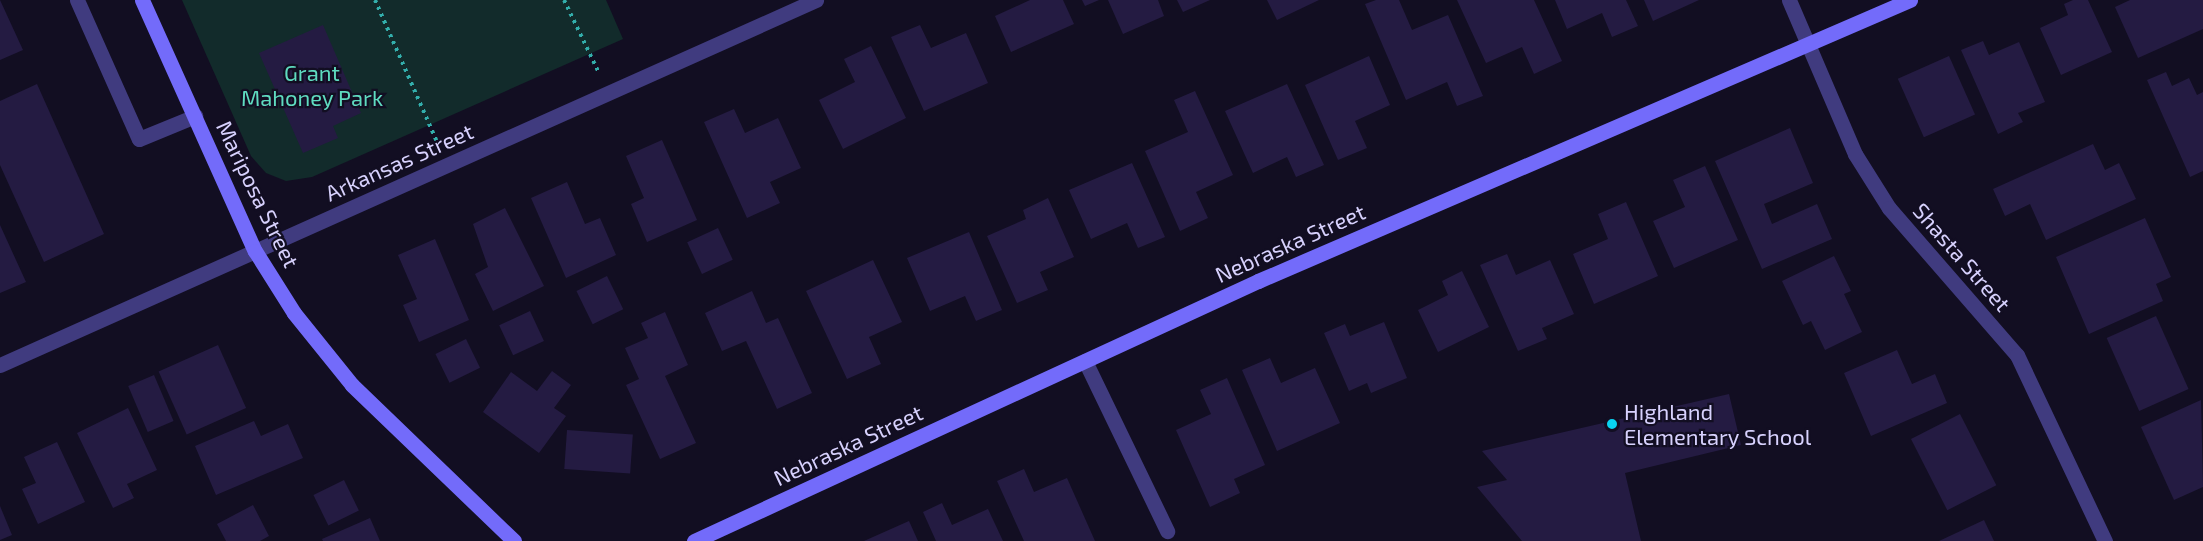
<!DOCTYPE html>
<html>
<head>
<meta charset="utf-8">
<style>
	body { margin:0 }
	#map { position:relative; width:2203px; height:541px; overflow:hidden; background:#120e22; font-family:"Exo 2",sans-serif }
	div>[style] { position:absolute }
	.green>* { inset:0; background:#122b2b }
	.building>* { inset:0; background:#241b42; transform-origin:0 0 }
	.path>* { height:4px; margin-top:-2px; transform-origin:0; background:repeating-linear-gradient(90deg,#33afac 0 3px,transparent 0 7.5px) }
	.lane>* { height:15px; margin:-7.5px; padding:0 7.5px; transform-origin:7.5px; border-radius:7.5px; background:#403b7f }
	.street>* { height:15px; margin:-7.5px; padding:0 7.5px; transform-origin:7.5px; border-radius:7.5px; background:#403b7f }
	.secondary>* { height:15px; margin:-7.5px; padding:0 7.5px; transform-origin:7.5px; border-radius:7.5px; background:#736bfa }
	.dots>* { width:16px; height:16px; translate:-50% -50%; box-sizing:border-box; border:3px solid #120e22; border-radius:50% }
	span { translate:-50% -50%; white-space:nowrap; text-align:center; line-height:1.15; -webkit-text-stroke:4.5px #120e22; paint-order:stroke }
	.park-label { font-size:22px; color:#5fdbc0 }
	.street-label { font-size:22px; color:#d7d1fd }
	.poi-label { font-size:22px; color:#d7d1fd }
	.left { translate:0 -50%; text-align:left }
</style>
</head>
<body>
<div id="map">
	<div class="green">
		<div style="clip-path:polygon(182px 0,606px 0,623px 39px,312px 177px,286px 181px,266px 173px,251px 156px)"></div>
	</div>
	<div class="building">
		<div style="clip-path:polygon(0 0,23px 50px,0 60px)"></div>
		<div style="clip-path:polygon(1030px 0,1063px 0,1074px 24px,1011px 52px,995px 16px)"></div>
		<div style="clip-path:polygon(1082px 0,1099px 0,1085px 6px)"></div>
		<div style="clip-path:polygon(1108px 0,1158px 0,1164px 16px,1123px 34px)"></div>
		<div style="clip-path:polygon(1177px 0,1210px 0,1183px 12px)"></div>
		<div style="clip-path:polygon(1267px 0,1319px 0,1277px 20px)"></div>
		<div style="clip-path:polygon(1376px 0,1399px 0,1412px 30px,1448px 15px,1483px 96px,1457px 106px,1447px 82px,1406px 100px,1365px 4px)"></div>
		<div style="clip-path:polygon(1457px 0,1534px 0,1562px 61px,1534px 74px,1522px 47px,1486px 63px)"></div>
		<div style="clip-path:polygon(1555px 0,1626px 0,1638px 26px,1612px 37px,1602px 13px,1567px 29px)"></div>
		<div style="clip-path:polygon(1644px 0,1699px 0,1653px 21px)"></div>
		<div style="clip-path:polygon(2073px 0,2088px 0,2112px 52px,2061px 75px,2040px 28px,2068px 15px,2064px 4px)"></div>
		<div style="clip-path:polygon(2130px 0,2203px 0,2203px 29px,2138px 58px,2115px 7px)"></div>
		<div style="clip-path:polygon(323px 25px,361px 113px,333px 126px,338px 138px,303px 153px,259px 53px)"></div>
		<div style="clip-path:polygon(920px 25px,931px 48px,966px 33px,988px 83px,924px 111px,891px 37px)"></div>
		<div style="clip-path:polygon(1983px 41px,1989px 55px,2019px 42px,2045px 102px,2018px 113px,2023px 122px,1998px 134px,1961px 50px)"></div>
		<div style="clip-path:polygon(871px 46px,906px 118px,843px 149px,819px 100px,855px 82px,844px 59px)"></div>
		<div style="clip-path:polygon(1369px 56px,1390px 105px,1355px 121px,1367px 148px,1338px 160px,1305px 85px)"></div>
		<div style="left:1949px;top:56px;width:64px;height:56px;rotate:66deg"></div>
		<div style="clip-path:polygon(2166px 72px,2172px 86px,2189px 78px,2197px 95px,2203px 92px,2203px 171px,2190px 177px,2147px 80px)"></div>
		<div style="clip-path:polygon(37px 84px,104px 234px,44px 262px,0 165px,0 101px)"></div>
		<div style="clip-path:polygon(1287px 84px,1324px 165px,1296px 177px,1287px 157px,1253px 173px,1225px 111px)"></div>
		<div style="clip-path:polygon(1195px 91px,1233px 175px,1196px 192px,1208px 218px,1180px 231px,1145px 151px,1188px 132px,1174px 100px)"></div>
		<div style="clip-path:polygon(734px 109px,745px 133px,778px 118px,801px 168px,770px 182px,780px 203px,747px 218px,704px 122px)"></div>
		<div style="clip-path:polygon(1790px 128px,1813px 183px,1764px 204px,1772px 224px,1817px 204px,1832px 239px,1762px 269px,1715px 161px)"></div>
		<div style="clip-path:polygon(662px 140px,697px 220px,647px 242px,631px 204px,644px 198px,626px 156px)"></div>
		<div style="clip-path:polygon(2093px 144px,2105px 170px,2119px 163px,2136px 199px,2046px 240px,2030px 204px,2005px 216px,1993px 189px)"></div>
		<div style="clip-path:polygon(1132px 163px,1165px 237px,1138px 248px,1127px 223px,1091px 239px,1069px 190px)"></div>
		<div style="clip-path:polygon(1705px 166px,1738px 240px,1674px 268px,1653px 221px,1685px 207px,1673px 180px)"></div>
		<div style="clip-path:polygon(567px 182px,585px 224px,600px 218px,616px 255px,566px 278px,531px 198px)"></div>
		<div style="clip-path:polygon(1048px 198px,1074px 257px,1040px 272px,1048px 290px,1017px 303px,987px 236px,1026px 219px,1023px 210px)"></div>
		<div style="clip-path:polygon(1626px 202px,1658px 276px,1594px 304px,1573px 254px,1608px 239px,1598px 214px)"></div>
		<div style="clip-path:polygon(505px 208px,544px 286px,493px 311px,475px 274px,488px 267px,473px 224px)"></div>
		<div style="clip-path:polygon(2145px 218px,2171px 277px,2156px 284px,2163px 301px,2089px 334px,2056px 257px)"></div>
		<div style="clip-path:polygon(0 225px,26px 282px,0 293px)"></div>
		<div style="left:718px;top:228px;width:35px;height:34px;rotate:65deg"></div>
		<div style="clip-path:polygon(969px 232px,1002px 310px,976px 321px,965px 296px,930px 311px,907px 258px)"></div>
		<div style="clip-path:polygon(435px 239px,469px 320px,419px 342px,403px 305px,417px 299px,398px 255px)"></div>
		<div style="clip-path:polygon(1507px 254px,1516px 275px,1550px 260px,1574px 314px,1542px 328px,1547px 339px,1518px 351px,1480px 265px)"></div>
		<div style="clip-path:polygon(1834px 256px,1851px 291px,1844px 294px,1862px 332px,1825px 350px,1811px 321px,1803px 325px,1782px 281px)"></div>
		<div style="clip-path:polygon(873px 260px,902px 322px,869px 337px,881px 364px,847px 379px,806px 291px)"></div>
		<div style="clip-path:polygon(1462px 271px,1489px 327px,1438px 352px,1418px 310px,1448px 295px,1442px 281px)"></div>
		<div style="left:607px;top:276px;width:37px;height:34px;rotate:64deg"></div>
		<div style="clip-path:polygon(752px 291px,766px 323px,778px 318px,812px 393px,777px 409px,746px 341px,722px 351px,705px 313px)"></div>
		<div style="left:530px;top:311px;width:33px;height:34px;rotate:65deg"></div>
		<div style="clip-path:polygon(665px 312px,688px 365px,665px 376px,696px 443px,660px 459px,626px 385px,639px 379px,625px 348px,648px 338px,641px 323px)"></div>
		<div style="left:2156px;top:316px;width:80px;height:54px;rotate:66deg"></div>
		<div style="clip-path:polygon(1384px 322px,1407px 378px,1371px 393px,1367px 383px,1349px 391px,1324px 333px,1345px 324px,1350px 336px)"></div>
		<div style="left:466px;top:339px;width:32px;height:34px;rotate:64deg"></div>
		<div style="left:218px;top:345px;width:69px;height:65px;rotate:66deg"></div>
		<div style="clip-path:polygon(1897px 350px,1912px 384px,1935px 374px,1947px 403px,1871px 436px,1844px 373px)"></div>
		<div style="clip-path:polygon(1270px 358px,1281px 383px,1315px 368px,1340px 423px,1277px 451px,1242px 370px)"></div>
		<div style="clip-path:polygon(552px 371px,571px 385px,554px 408px,566px 416px,539px 453px,483px 412px,511px 372px,537px 391px)"></div>
		<div style="left:154px;top:375px;width:50px;height:28px;rotate:67deg"></div>
		<div style="clip-path:polygon(1227px 378px,1265px 465px,1234px 479px,1240px 493px,1210px 507px,1176px 430px,1211px 414px,1200px 390px)"></div>
		<div style="clip-path:polygon(1729px 394px,1741px 445px,1625px 473px,1641px 541px,1522px 541px,1477px 487px,1507px 480px,1482px 451px)"></div>
		<div style="clip-path:polygon(2201px 400px,2203px 487px,2174px 500px,2141px 427px)"></div>
		<div style="clip-path:polygon(128px 408px,157px 470px,127px 484px,134px 498px,113px 508px,77px 433px)"></div>
		<div style="left:1960px;top:414px;width:80px;height:55px;rotate:63deg"></div>
		<div style="clip-path:polygon(254px 421px,261px 436px,288px 424px,303px 458px,216px 495px,195px 446px)"></div>
		<div style="left:567px;top:430px;width:66px;height:39px;rotate:4deg"></div>
		<div style="clip-path:polygon(57px 442px,85px 502px,38px 524px,22px 489px,36px 483px,24px 457px)"></div>
		<div style="clip-path:polygon(1024px 469px,1034px 492px,1067px 478px,1095px 541px,1024px 541px,997px 481px)"></div>
		<div style="left:344px;top:480px;width:34px;height:34px;rotate:64deg"></div>
		<div style="clip-path:polygon(942px 503px,952px 525px,988px 509px,1003px 541px,936px 541px,923px 512px)"></div>
		<div style="clip-path:polygon(253px 505px,269px 536px,260px 541px,226px 541px,217px 524px)"></div>
		<div style="clip-path:polygon(0 506px,12px 535px,0 540px)"></div>
		<div style="clip-path:polygon(370px 518px,380px 541px,323px 541px,322px 539px)"></div>
		<div style="clip-path:polygon(1984px 520px,1994px 541px,1939px 541px)"></div>
		<div style="clip-path:polygon(909px 521px,918px 541px,864px 541px)"></div>
	</div>
	<div class="path">
		<div style="left:375px;top:0;width:155px;rotate:66.4deg"></div>
		<div style="left:564px;top:0;width:79px;rotate:64.4deg"></div>
	</div>
	<div class="lane">
		<div style="left:77px;top:0;width:152px;rotate:66deg"></div>
		<div style="left:139px;top:139px;width:61px;rotate:-22.3deg"></div>
		<div style="left:1085px;top:361px;width:189px;rotate:64.2deg"></div>
	</div>
	<div class="street">
		<div style="left:1789px;top:0;width:168px;rotate:66.8deg"></div>
		<div style="left:1855px;top:154px;width:64px;rotate:57.8deg"></div>
		<div style="left:1889px;top:208px;width:195px;rotate:49deg"></div>
		<div style="left:2017px;top:355px;width:206px;rotate:64.7deg"></div>
		<div style="left:0;top:365px;width:894px;rotate:-24.1deg"></div>
	</div>
	<div class="secondary">
		<div style="left:142px;top:0;width:275px;rotate:65.8deg"></div>
		<div style="left:255px;top:251px;width:73px;rotate:57.8deg"></div>
		<div style="left:294px;top:313px;width:92px;rotate:51.1deg"></div>
		<div style="left:352px;top:385px;width:225px;rotate:43.9deg"></div>
		<div style="left:694px;top:541px;width:621px;rotate:-24.75deg"></div>
		<div style="left:1258px;top:281px;width:710px;rotate:-23.32deg"></div>
	</div>
	<div class="dots">
		<div style="left:1612px;top:424px;background:#09d3f1"></div>
	</div>
	<div class="park-label">
		<span style="left:312px;top:85px">Grant<br>Mahoney Park</span>
	</div>
	<div class="street-label">
		<span style="left:399px;top:162px;rotate:-24deg">Arkansas Street</span>
		<span style="left:258px;top:194px;rotate:64deg">Mariposa Street</span>
		<span style="left:1290px;top:243px;rotate:-24deg">Nebraska Street</span>
		<span style="left:1962px;top:257px;rotate:49deg">Shasta Street</span>
		<span style="left:848px;top:445px;rotate:-25deg">Nebraska Street</span>
	</div>
	<div class="poi-label">
		<span class="left" style="left:1624px;top:424px">Highland<br>Elementary School</span>
	</div>
</div>
</body>
</html>
